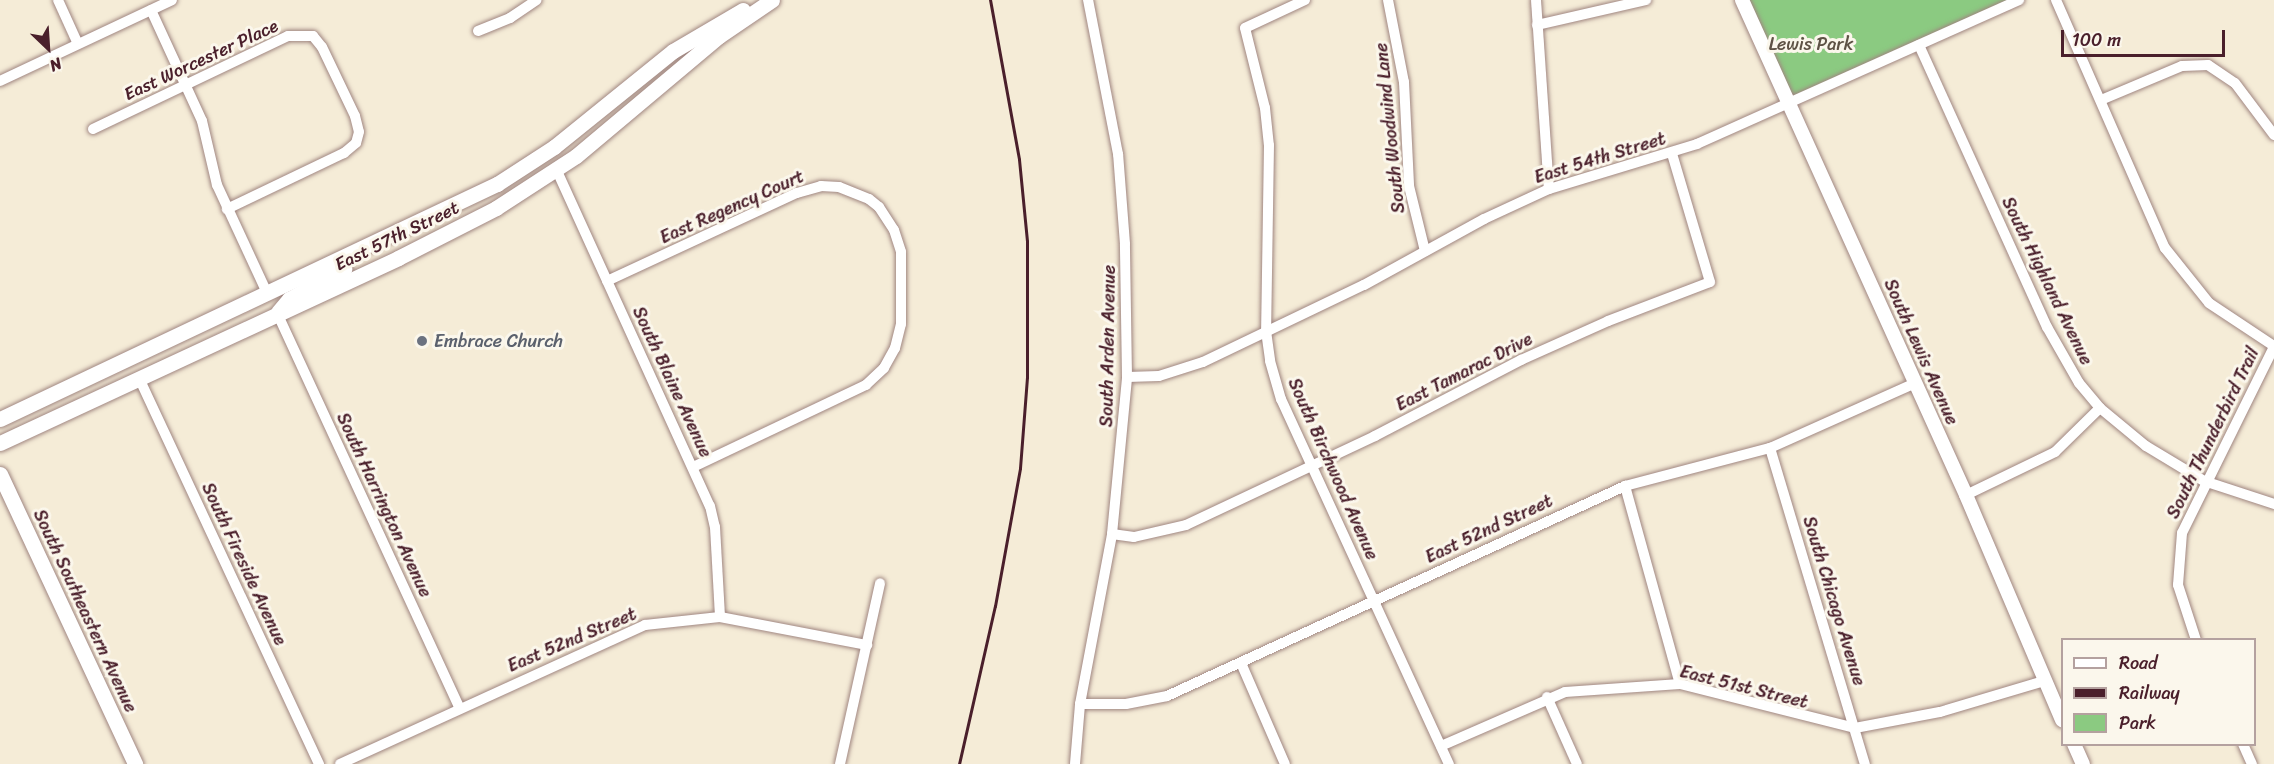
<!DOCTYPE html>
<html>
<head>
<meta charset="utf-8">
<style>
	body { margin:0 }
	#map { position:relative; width:2274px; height:764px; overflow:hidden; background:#f5ecd7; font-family:Sriracha,sans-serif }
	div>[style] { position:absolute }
	.green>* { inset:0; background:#8bca81 }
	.roads { filter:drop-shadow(0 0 2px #a08681) drop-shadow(0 0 2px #a08681) }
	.minor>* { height:10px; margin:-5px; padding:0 5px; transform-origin:5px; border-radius:5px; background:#fff }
	.tertiary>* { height:14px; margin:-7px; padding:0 7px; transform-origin:7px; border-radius:7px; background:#fff }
	.secondary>* { height:15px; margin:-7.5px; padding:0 7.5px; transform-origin:7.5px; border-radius:7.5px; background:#fff }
	.rail>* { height:3px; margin:-1.5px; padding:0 1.5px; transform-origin:1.5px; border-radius:1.5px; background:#4a1f2b }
	.dots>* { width:16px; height:16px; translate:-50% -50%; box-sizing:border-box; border:3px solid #fbf7ec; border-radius:50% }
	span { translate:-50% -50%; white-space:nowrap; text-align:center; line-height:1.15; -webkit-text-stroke:6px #fbf7ec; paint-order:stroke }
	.park-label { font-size:18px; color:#5e5245 }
	.street-label { font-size:18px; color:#4a1f2b }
	.worship-label { font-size:18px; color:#5b616d }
	.left { translate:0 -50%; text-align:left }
	.legend { position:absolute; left:2061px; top:638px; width:195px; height:108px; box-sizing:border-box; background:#fbf7ec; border:2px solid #b4a19f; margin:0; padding:8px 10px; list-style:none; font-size:18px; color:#4a1f2b }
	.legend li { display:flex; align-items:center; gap:12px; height:30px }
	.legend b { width:30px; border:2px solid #b4a19f }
	.north { position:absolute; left:18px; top:18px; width:60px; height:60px; -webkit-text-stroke:4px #fbf7ec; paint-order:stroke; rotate:155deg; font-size:16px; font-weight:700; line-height:24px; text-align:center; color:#4a1f2b }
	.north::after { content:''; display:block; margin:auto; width:21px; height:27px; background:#4a1f2b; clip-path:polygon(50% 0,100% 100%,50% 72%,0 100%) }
	.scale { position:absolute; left:2061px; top:30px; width:164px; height:27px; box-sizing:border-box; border:3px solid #4a1f2b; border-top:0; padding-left:8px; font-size:18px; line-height:21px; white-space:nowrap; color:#4a1f2b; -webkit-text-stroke:4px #fbf7ec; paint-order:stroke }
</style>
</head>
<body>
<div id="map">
	<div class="green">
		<div style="clip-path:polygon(1742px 0,2019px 0,1788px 103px)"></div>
	</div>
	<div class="roads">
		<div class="minor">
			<div style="left:58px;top:0;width:48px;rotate:65.6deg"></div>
			<div style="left:1305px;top:0;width:66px;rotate:155deg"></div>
			<div style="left:1245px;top:28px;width:82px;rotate:76deg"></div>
			<div style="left:1265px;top:108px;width:37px;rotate:84deg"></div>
			<div style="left:1269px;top:145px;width:186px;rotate:90.9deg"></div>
			<div style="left:1266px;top:331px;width:30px;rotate:82deg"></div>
			<div style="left:1270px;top:361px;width:40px;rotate:74deg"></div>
			<div style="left:1281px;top:399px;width:402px;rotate:65.3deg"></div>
			<div style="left:1388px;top:0;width:84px;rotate:79deg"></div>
			<div style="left:1404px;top:82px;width:104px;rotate:87.2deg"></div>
			<div style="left:1409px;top:186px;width:67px;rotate:76.2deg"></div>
			<div style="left:1536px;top:0;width:189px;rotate:86.1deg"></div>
			<div style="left:2056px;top:0;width:271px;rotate:66.3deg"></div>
			<div style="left:2165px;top:248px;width:70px;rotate:51.3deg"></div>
			<div style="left:2209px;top:303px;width:78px;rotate:33.5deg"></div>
			<div style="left:151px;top:10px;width:122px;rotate:65.3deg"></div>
			<div style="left:202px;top:121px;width:66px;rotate:76.8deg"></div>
			<div style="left:217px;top:185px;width:121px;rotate:65.1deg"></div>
			<div style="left:1537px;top:25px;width:112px;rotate:-12.9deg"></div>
			<div style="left:478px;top:31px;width:35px;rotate:-22deg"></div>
			<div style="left:510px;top:18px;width:32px;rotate:-34deg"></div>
			<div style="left:1919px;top:45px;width:310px;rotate:65.6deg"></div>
			<div style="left:2047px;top:327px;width:64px;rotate:60.3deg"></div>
			<div style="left:2079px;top:383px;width:33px;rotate:50deg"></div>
			<div style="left:2100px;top:408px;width:60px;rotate:39.6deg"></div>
			<div style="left:2146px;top:446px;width:68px;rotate:31.1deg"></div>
			<div style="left:2204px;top:481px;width:74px;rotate:18.2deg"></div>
			<div style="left:0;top:81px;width:190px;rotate:-25.2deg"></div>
			<div style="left:2101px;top:100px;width:88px;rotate:-22.8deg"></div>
			<div style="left:2182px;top:66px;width:26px;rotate:-2deg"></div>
			<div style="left:2208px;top:65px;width:32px;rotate:34deg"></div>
			<div style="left:2235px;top:83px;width:65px;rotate:53.1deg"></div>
			<div style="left:93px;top:129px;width:216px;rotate:-25.5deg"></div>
			<div style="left:288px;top:36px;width:25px"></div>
			<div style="left:313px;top:36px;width:14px;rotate:51deg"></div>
			<div style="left:322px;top:47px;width:76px;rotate:64.4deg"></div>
			<div style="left:355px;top:116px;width:16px;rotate:76deg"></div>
			<div style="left:359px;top:132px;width:11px;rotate:105deg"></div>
			<div style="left:356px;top:143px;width:16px;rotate:140deg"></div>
			<div style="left:344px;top:153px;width:130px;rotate:154.4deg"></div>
			<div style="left:557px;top:171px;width:368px;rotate:65.5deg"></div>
			<div style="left:710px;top:506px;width:22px;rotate:77deg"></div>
			<div style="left:715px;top:527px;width:90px;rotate:86.8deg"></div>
			<div style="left:607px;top:281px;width:209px;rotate:-24.9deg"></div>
			<div style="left:797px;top:193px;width:25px;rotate:-16deg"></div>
			<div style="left:821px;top:186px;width:18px;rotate:3deg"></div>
			<div style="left:839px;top:187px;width:32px;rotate:22deg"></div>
			<div style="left:869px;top:199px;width:13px;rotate:39deg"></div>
			<div style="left:879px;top:207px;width:27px;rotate:57deg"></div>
			<div style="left:894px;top:230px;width:23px;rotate:72deg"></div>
			<div style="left:901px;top:252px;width:72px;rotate:90deg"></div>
			<div style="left:901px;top:324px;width:25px;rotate:104deg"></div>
			<div style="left:895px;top:348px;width:23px;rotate:119deg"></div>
			<div style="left:884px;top:368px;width:25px;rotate:137deg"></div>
			<div style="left:866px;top:385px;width:191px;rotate:154.6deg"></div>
			<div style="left:278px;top:315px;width:433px;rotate:65.2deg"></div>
			<div style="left:1127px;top:377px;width:32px;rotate:-2deg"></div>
			<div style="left:1159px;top:376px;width:46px;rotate:-17.7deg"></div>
			<div style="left:1203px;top:362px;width:178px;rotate:-25.6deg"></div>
			<div style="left:1364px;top:285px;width:137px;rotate:-28.8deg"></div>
			<div style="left:1484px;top:219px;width:72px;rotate:-24.8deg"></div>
			<div style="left:1549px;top:189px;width:155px;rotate:-16.9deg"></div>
			<div style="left:1697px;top:144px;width:353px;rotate:-24.1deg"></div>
			<div style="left:139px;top:378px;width:426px;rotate:65deg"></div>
			<div style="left:1770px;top:448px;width:330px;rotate:73.3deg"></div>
			<div style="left:1625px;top:486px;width:205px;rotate:74.5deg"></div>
			<div style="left:1966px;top:495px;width:99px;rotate:-25.8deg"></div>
			<div style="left:2055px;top:452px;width:63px;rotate:-44.4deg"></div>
			<div style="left:1112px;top:534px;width:22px;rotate:8deg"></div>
			<div style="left:1134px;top:537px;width:53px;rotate:-13deg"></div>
			<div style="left:1186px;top:525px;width:209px;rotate:-25.2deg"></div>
			<div style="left:1375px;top:436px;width:165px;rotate:-27.5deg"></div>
			<div style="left:1521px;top:360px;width:95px;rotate:-24.1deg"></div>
			<div style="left:1608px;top:321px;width:109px;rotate:-20.9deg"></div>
			<div style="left:1710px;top:282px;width:134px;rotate:-106.5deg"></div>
			<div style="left:2196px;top:640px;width:58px;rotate:-108.1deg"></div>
			<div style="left:2178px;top:585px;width:52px;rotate:-85.6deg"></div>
			<div style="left:2182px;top:533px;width:208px;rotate:-63.7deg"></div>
			<div style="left:1241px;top:663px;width:110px;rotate:66.5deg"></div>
			<div style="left:1547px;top:697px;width:73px;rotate:65.9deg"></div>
			<div style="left:1080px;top:704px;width:46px"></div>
			<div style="left:1126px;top:704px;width:42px;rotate:-11deg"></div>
			<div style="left:1167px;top:696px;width:504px;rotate:-24.63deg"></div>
			<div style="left:1625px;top:486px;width:150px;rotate:-14.7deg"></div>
			<div style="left:1770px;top:448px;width:159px;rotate:-24.1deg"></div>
			<div style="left:2243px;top:744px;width:22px;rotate:66deg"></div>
			<div style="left:1441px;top:746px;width:135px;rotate:-23.5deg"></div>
			<div style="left:1565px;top:692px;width:115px;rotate:-4deg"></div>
			<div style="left:1680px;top:684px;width:180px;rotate:14.1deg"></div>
			<div style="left:1855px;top:728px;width:86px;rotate:-10.7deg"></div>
			<div style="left:1940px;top:712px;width:109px;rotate:-16.6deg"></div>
			<div style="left:340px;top:764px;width:335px;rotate:-24.5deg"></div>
			<div style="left:645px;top:625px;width:75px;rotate:-6.1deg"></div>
			<div style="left:720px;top:617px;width:150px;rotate:10.8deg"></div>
			<div style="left:840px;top:764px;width:185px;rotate:-77.5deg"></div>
			<div style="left:1075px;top:764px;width:60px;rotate:-85.2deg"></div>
			<div style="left:1080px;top:704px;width:173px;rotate:-79.3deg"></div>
			<div style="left:1112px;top:534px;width:158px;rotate:-84.5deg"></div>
			<div style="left:1127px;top:377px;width:133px;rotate:-90.9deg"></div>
			<div style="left:1125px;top:244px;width:90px;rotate:-94.4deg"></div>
			<div style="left:1118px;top:154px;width:157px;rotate:-101deg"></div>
		</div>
		<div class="tertiary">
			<div style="left:1742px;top:0;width:543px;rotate:65.65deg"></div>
			<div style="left:1966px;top:495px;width:245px;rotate:66.9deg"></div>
			<div style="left:2074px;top:744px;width:22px;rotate:66deg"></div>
		</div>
		<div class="secondary">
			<div style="left:278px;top:312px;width:17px;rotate:-50deg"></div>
			<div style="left:289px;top:299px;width:63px;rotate:-28.6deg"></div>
			<div style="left:0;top:419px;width:550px;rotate:-25.31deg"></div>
			<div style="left:497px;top:184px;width:68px;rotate:-33deg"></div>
			<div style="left:554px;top:147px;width:153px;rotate:-38.9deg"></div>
			<div style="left:673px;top:51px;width:81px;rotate:-30.4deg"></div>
			<div style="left:0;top:443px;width:439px;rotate:-24.9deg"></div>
			<div style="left:398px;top:258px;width:110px;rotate:-27deg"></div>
			<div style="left:496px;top:208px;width:95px;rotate:-33deg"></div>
			<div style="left:576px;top:156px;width:187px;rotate:-40deg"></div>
			<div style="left:719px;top:36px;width:64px;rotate:-34.2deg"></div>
			<div style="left:0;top:474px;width:320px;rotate:65deg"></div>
		</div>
	</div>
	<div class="rail">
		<div style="left:959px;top:764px;width:162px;rotate:-77.2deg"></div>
		<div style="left:995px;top:606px;width:140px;rotate:-79.7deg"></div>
		<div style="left:1020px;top:468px;width:91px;rotate:-85.6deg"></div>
		<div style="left:1027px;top:377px;width:136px;rotate:-90deg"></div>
		<div style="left:1027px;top:241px;width:82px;rotate:-95.6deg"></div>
		<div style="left:1019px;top:159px;width:162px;rotate:-100.3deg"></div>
	</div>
	<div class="dots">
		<div style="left:422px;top:341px;background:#6b7280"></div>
	</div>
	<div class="park-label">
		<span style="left:1811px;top:44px">Lewis Park</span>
	</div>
	<div class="street-label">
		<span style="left:201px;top:60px;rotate:-25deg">East Worcester Place</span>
		<span style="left:1390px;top:128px;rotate:-96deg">South Woodwind Lane</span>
		<span style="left:1600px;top:158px;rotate:-17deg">East 54th Street</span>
		<span style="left:732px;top:207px;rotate:-24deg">East Regency Court</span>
		<span style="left:397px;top:236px;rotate:-26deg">East 57th Street</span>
		<span style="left:2047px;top:281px;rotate:64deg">South Highland Avenue</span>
		<span style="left:1108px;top:346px;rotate:-89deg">South Arden Avenue</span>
		<span style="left:1921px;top:352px;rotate:66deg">South Lewis Avenue</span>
		<span style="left:1464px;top:372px;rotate:-27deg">East Tamarac Drive</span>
		<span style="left:672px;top:382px;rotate:65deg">South Blaine Avenue</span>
		<span style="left:2213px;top:433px;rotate:-64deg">South Thunderbird Trail</span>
		<span style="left:1333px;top:469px;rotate:66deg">South Birchwood Avenue</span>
		<span style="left:384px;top:505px;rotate:65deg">South Harrington Avenue</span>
		<span style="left:1489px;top:529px;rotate:-25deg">East 52nd Street</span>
		<span style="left:244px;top:564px;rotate:65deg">South Fireside Avenue</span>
		<span style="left:1834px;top:601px;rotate:73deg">South Chicago Avenue</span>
		<span style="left:85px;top:611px;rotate:65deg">South Southeastern Avenue</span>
		<span style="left:572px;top:640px;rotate:-23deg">East 52nd Street</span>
		<span style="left:1744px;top:687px;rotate:14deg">East 51st Street</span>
	</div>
	<div class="worship-label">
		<span class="left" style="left:434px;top:341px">Embrace Church</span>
	</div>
	<ul class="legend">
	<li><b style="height:8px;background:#fff"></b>Road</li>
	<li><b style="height:8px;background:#4a1f2b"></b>Railway</li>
	<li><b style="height:16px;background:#8bca81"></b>Park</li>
	</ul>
	<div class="north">N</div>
	<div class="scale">100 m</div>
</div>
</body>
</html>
